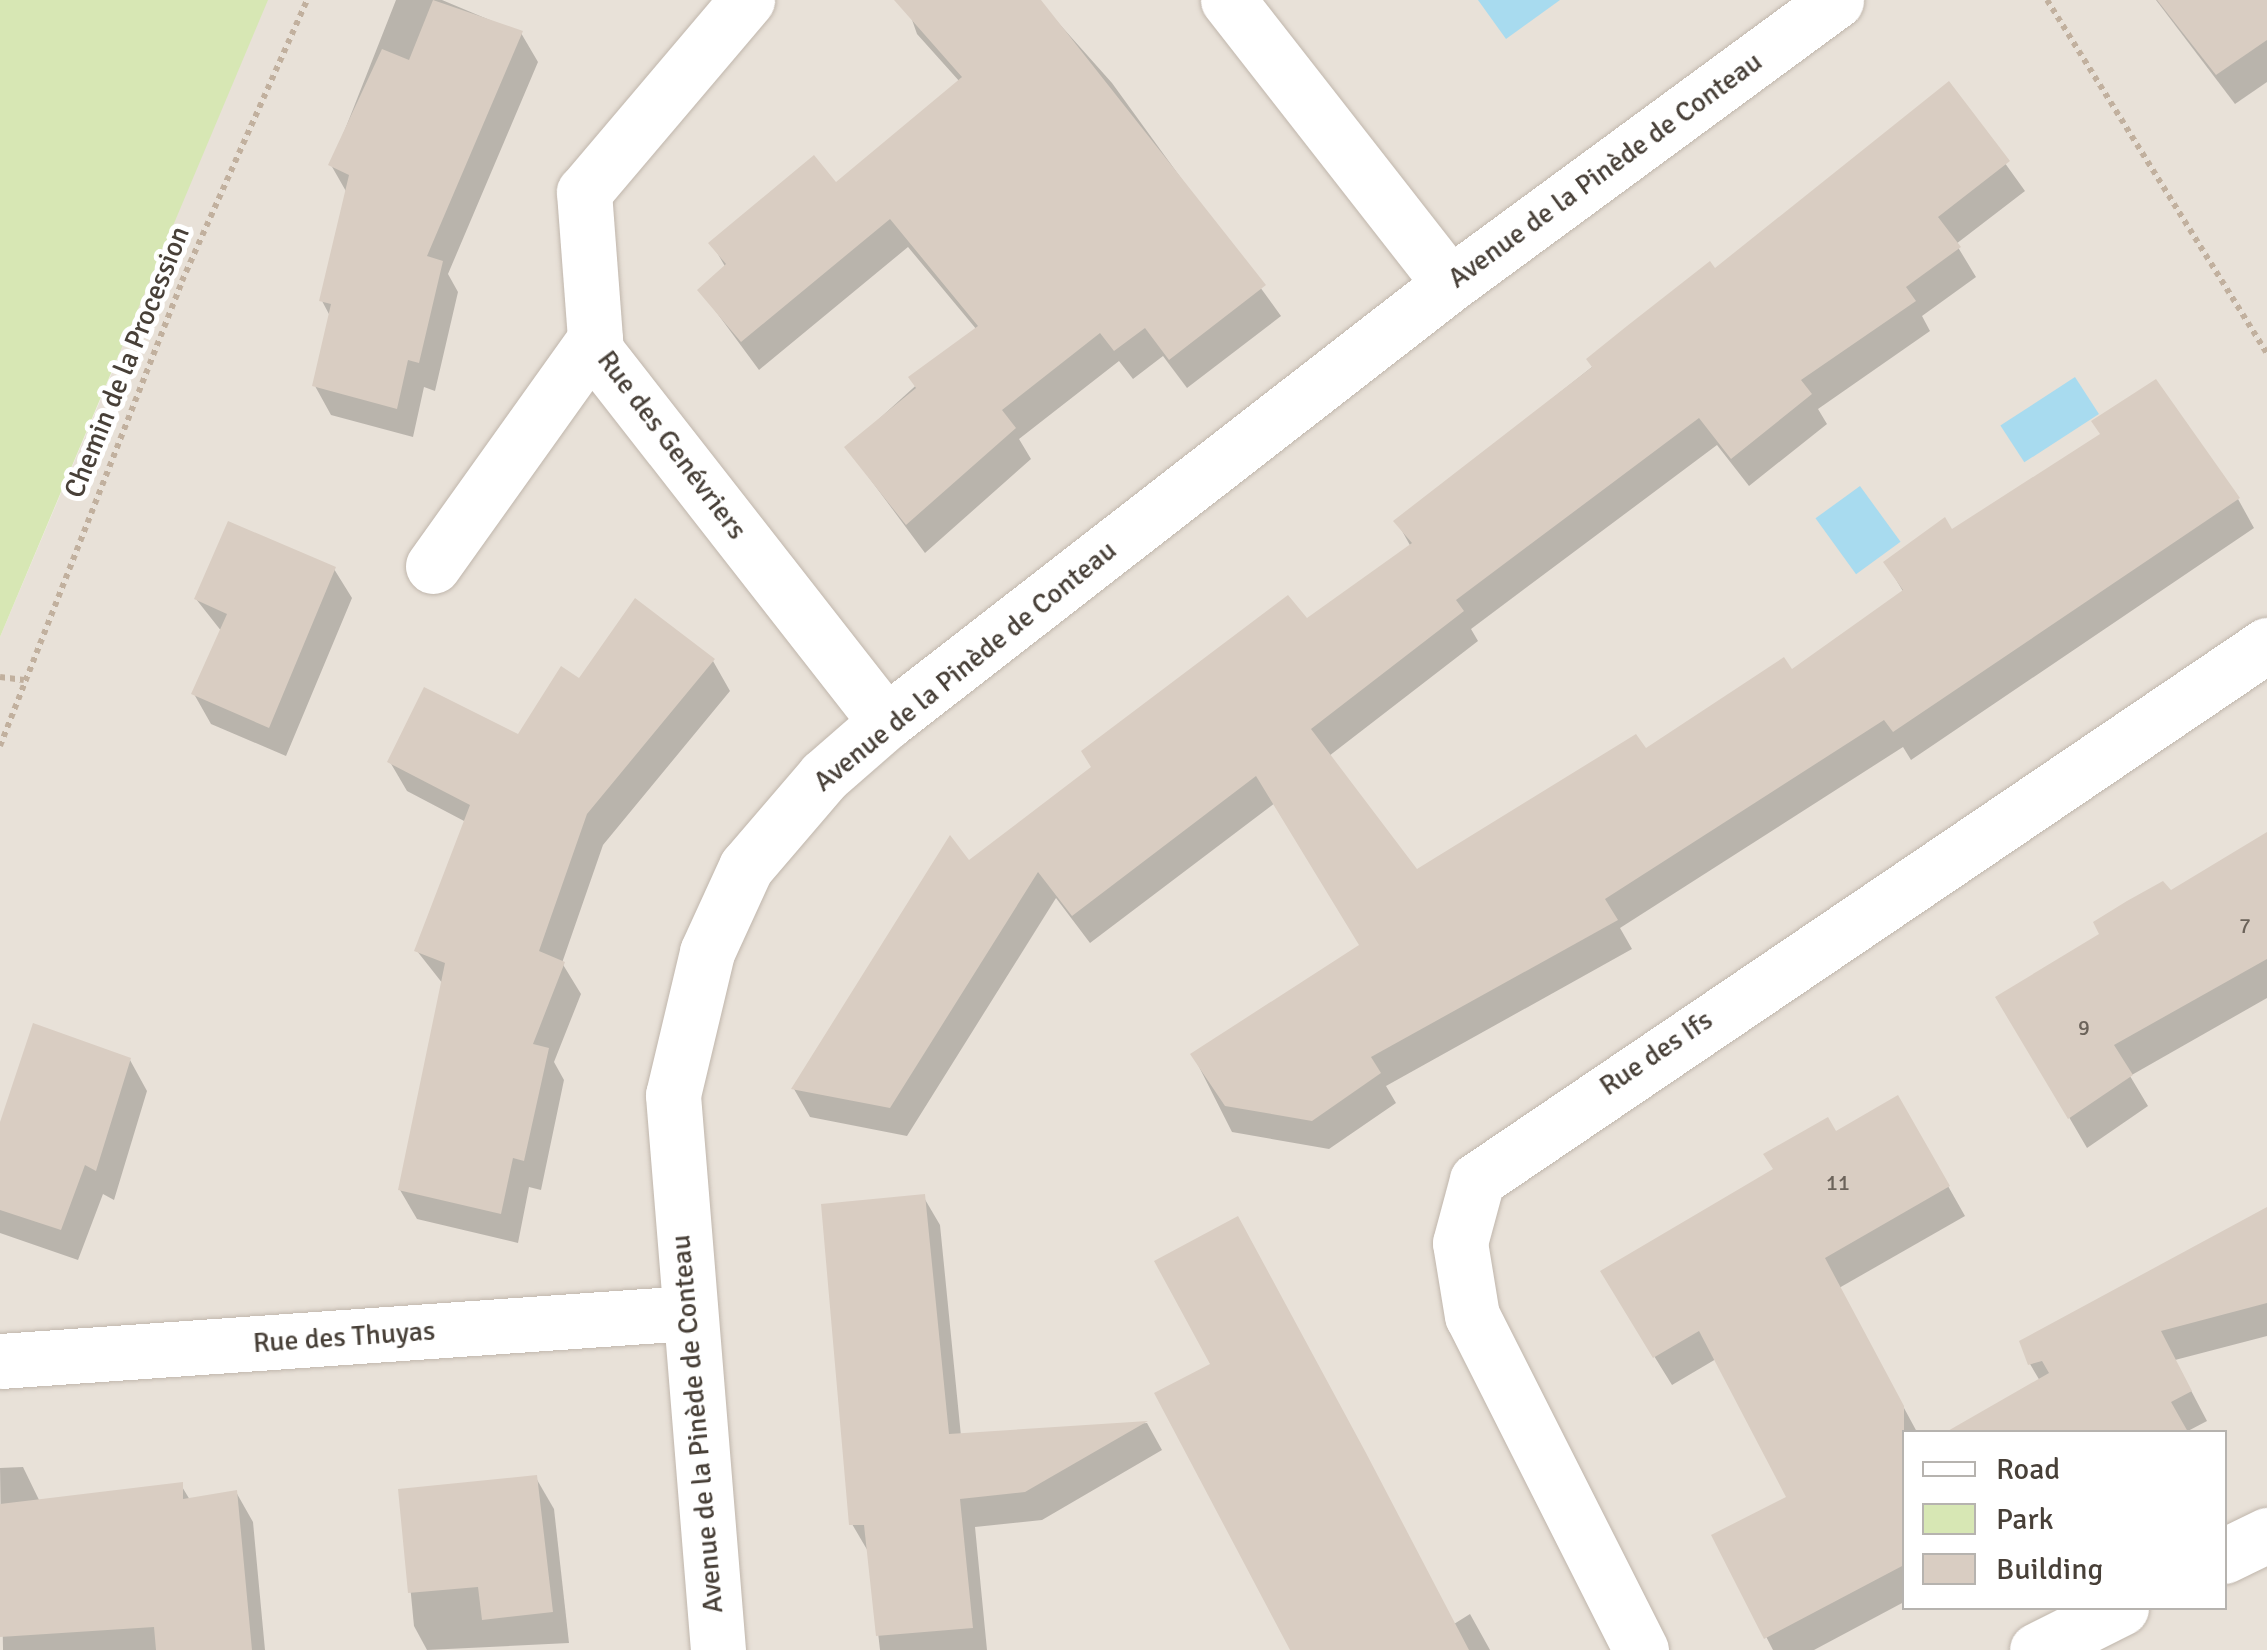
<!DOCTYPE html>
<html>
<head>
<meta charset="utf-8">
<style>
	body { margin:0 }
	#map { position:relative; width:2267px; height:1650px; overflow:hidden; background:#f4f0ea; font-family:Signika,sans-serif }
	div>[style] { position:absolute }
	.residential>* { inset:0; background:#e8e1d8 }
	.green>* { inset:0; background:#d7e7b4 }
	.water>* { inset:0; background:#a8dbef; transform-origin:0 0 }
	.shadow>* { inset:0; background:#0003 }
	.building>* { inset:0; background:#d9cdc2 }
	.path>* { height:6px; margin-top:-3px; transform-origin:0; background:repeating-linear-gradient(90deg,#c1b09e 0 5px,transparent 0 10px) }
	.roads { filter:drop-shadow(0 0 2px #c0b6ac) drop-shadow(0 0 2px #c0b6ac) }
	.minor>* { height:55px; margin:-27.5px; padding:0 27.5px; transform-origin:27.5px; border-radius:27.5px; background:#fff }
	span { translate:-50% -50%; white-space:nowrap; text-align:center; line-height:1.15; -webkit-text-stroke:10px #fff; paint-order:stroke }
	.number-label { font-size:22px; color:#6c635a }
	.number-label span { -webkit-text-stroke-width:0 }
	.street-label { font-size:28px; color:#484038 }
	.legend { position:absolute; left:1902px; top:1430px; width:325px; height:180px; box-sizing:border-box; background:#fff; border:2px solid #b6b3af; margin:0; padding:12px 18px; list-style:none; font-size:30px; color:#484038 }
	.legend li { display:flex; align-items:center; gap:20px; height:50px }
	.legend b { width:50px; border:2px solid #b6b3af }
</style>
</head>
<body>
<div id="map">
	<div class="residential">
		<div style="clip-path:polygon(evenodd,0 0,2267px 0,2267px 1650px,0 1650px,0 637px,119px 356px,0 0,1904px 1432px,2224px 1432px,2224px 1608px,1904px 1608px,1904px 1432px)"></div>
	</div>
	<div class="green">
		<div style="clip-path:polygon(0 0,268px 0,0 637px)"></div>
	</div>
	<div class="water">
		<div style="clip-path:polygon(1478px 0,1560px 0,1506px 39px)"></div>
		<div style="left:2075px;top:377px;width:44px;height:89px;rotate:57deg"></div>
		<div style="left:1860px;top:486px;width:69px;height:55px;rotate:54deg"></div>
	</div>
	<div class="shadow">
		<div style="clip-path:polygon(396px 0,442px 0,521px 33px,538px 62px,448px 274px,458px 292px,435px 391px,424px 387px,413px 437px,331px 415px,315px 386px,330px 316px,322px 301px,347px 193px,331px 165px)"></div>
		<div style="clip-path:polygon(905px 0,1038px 0,1112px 83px,1281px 316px,1187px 388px,1163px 356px,1133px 379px,1119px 361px,1019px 439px,1031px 459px,925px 553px,847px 448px,977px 330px,908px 247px,759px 370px,700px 290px,726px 268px,712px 244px,836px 186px,960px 82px,917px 34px)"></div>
		<div style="clip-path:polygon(2156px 0,2267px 0,2267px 82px,2235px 104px)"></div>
		<div style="clip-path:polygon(1948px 84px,2025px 191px,1956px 244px,1976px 277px,1922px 316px,1930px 331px,1818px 409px,1827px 424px,1749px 486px,1717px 445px,1471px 629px,1478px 641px,1329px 756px,1416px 872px,1792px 673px,1904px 593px,1886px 563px,1951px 533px,2238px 499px,2254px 528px,1911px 760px,1903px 747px,1620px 928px,1632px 949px,1386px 1086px,1396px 1103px,1329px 1149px,1232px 1132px,1193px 1055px,1362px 946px,1275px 803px,1090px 943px,1056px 898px,907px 1136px,810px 1117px,794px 1089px,968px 864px,1411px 547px,1397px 522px)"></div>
		<div style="clip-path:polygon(334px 569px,352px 598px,286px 756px,211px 724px,194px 694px,222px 632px,196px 599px)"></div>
		<div style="clip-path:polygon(713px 661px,730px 691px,603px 845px,562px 963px,581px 994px,554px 1062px,564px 1080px,541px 1190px,529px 1187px,518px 1243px,417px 1219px,400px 1190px,443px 984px,417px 951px,466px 822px,407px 791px,390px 762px,519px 738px,579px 681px)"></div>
		<div style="clip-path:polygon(2267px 835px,2267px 998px,2130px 1076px,2148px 1106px,2087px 1148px,1999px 997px)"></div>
		<div style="clip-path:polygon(130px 1060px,147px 1091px,114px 1200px,103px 1194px,78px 1260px,0 1233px,0 1129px)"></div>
		<div style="clip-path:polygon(1898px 1098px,1965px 1216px,1839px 1288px,1917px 1432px,1904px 1432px,1904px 1602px,1814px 1650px,1773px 1650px,1714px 1536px,1789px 1498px,1716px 1359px,1672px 1385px,1620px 1301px,1836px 1135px)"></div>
		<div style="clip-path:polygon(923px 1196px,940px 1225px,961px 1436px,1147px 1423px,1162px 1450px,1042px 1520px,975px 1527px,987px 1650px,880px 1650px,869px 1553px,852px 1524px)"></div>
		<div style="clip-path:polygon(2267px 1208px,2267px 1336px,2175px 1360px,2207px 1421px,2186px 1432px,1951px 1432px,2040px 1381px,2030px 1364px)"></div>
		<div style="clip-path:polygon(23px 1467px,40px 1502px,181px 1485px,190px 1500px,236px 1492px,253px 1522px,265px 1650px,3px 1650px,0 1468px)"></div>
		<div style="clip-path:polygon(536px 1478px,554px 1509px,569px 1643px,427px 1650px,414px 1626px,401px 1491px)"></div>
		<div style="clip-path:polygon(1470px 1614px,1490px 1650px,1301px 1650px,1454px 1624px)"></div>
	</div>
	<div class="building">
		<div style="clip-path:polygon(433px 0,523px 31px,427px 256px,443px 261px,419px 363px,408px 360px,397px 409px,312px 386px,331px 304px,319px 301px,349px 175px,328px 165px,382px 49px,409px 60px)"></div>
		<div style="clip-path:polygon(894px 0,1041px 0,1266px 285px,1169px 360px,1145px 328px,1114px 351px,1100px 333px,1002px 410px,1016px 428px,906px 525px,844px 447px,916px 388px,908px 377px,978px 326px,890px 219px,741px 342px,697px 290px,726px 264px,708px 243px,814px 155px,836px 182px,962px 77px)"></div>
		<div style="clip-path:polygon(2157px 0,2267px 0,2267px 40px,2216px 75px)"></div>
		<div style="clip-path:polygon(1949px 81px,2010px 161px,1938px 217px,1961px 247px,1906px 287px,1916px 301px,1801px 380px,1812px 394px,1731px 459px,1699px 418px,1456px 600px,1464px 611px,1311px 729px,1417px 869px,1636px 734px,1646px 748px,1784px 657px,1792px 669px,1903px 590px,1883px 562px,1945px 517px,1952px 529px,2100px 434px,2091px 421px,2156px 379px,2240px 498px,1893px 732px,1884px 720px,1605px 899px,1618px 920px,1371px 1057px,1381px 1073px,1312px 1121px,1225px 1106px,1190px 1054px,1359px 945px,1256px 776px,1072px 916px,1038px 872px,890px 1108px,791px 1089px,950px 835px,969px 860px,1091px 767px,1081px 751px,1288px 595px,1307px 618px,1412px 543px,1393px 521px,1592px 367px,1586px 359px,1627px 326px,1710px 261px,1715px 268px)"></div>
		<div style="clip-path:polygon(228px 521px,336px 567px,269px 728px,191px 694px,227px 614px,194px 599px)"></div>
		<div style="clip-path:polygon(635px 598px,715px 659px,587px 814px,539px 951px,565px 962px,533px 1044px,549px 1048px,524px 1161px,513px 1158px,501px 1214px,398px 1190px,445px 963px,414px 951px,470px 805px,387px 762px,424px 687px,518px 734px,561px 666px,579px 678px)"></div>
		<div style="clip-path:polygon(2267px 832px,2267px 959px,2114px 1045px,2133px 1075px,2068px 1119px,1995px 997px,2099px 934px,2093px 922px,2127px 901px,2163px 881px,2171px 890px)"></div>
		<div style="clip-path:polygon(33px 1023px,131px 1058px,96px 1171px,85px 1165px,61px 1230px,0 1210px,0 1122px)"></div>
		<div style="clip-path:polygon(1898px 1095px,1950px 1186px,1825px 1258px,1904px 1406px,1904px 1565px,1764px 1639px,1711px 1535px,1786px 1497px,1699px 1331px,1653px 1358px,1600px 1271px,1773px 1169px,1763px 1154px,1828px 1117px,1836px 1131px)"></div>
		<div style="clip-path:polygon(925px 1194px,949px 1434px,1148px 1421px,1025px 1492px,960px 1499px,973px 1628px,876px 1636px,864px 1525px,849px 1525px,821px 1204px)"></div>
		<div style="clip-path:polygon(2267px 1207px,2267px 1303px,2161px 1331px,2192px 1391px,2171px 1402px,2188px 1432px,1946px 1432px,2049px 1373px,2042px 1361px,2028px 1365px,2019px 1341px)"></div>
		<div style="clip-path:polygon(1238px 1216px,1366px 1453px,1469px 1650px,1290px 1650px,1154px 1393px,1210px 1364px,1154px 1261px)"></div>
		<div style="clip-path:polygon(537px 1475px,553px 1612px,482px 1620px,478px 1587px,408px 1593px,398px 1489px)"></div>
		<div style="clip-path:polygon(183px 1482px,183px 1499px,237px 1490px,252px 1650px,156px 1650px,154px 1627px,0 1637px,0 1504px)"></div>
	</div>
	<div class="path">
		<div style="left:2047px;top:0;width:416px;rotate:58.1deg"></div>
		<div style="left:0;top:677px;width:24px;rotate:7deg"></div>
		<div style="left:0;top:746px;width:499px;rotate:-68.6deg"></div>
		<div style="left:182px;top:281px;width:308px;rotate:-66deg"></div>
	</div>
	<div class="roads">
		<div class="minor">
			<div style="left:747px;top:0;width:252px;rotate:130.3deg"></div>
			<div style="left:584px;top:192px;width:159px;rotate:85.7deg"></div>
			<div style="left:596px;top:351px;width:471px;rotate:52deg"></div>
			<div style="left:1228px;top:0;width:360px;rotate:52deg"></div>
			<div style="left:433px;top:566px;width:279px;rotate:-54.5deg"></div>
			<div style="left:0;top:1361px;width:691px;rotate:-3.99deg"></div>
			<div style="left:2224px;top:1556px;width:48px;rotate:-26deg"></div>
			<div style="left:718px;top:1650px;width:557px;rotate:-94.64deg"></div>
			<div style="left:673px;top:1095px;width:147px;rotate:-76.6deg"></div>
			<div style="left:707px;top:952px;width:94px;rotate:-65.4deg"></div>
			<div style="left:746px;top:867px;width:120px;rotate:-49.4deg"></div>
			<div style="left:824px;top:776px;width:82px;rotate:-41.1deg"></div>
			<div style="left:886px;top:722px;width:714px;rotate:-37.83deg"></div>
			<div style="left:1450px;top:284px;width:479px;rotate:-36.3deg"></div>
			<div style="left:1641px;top:1650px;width:374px;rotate:-116.8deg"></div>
			<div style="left:1472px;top:1316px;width:74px;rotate:-99.3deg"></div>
			<div style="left:1460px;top:1243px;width:65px;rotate:-74.9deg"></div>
			<div style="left:1477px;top:1180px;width:954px;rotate:-34.11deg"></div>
			<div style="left:2037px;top:1650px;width:94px;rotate:-26.6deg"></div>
		</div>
	</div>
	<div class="number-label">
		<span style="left:2245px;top:926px">7</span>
		<span style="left:2084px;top:1028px">9</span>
		<span style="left:1838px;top:1183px">11</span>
	</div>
	<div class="street-label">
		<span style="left:1605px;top:170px;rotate:-36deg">Avenue de la Pinède de Conteau</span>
		<span style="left:127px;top:362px;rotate:-68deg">Chemin de la Procession</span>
		<span style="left:672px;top:445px;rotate:53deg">Rue des Genévriers</span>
		<span style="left:965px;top:666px;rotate:-39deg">Avenue de la Pinède de Conteau</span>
		<span style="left:1656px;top:1053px;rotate:-34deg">Rue des Ifs</span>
		<span style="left:344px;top:1337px;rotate:-4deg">Rue des Thuyas</span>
		<span style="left:697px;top:1424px;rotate:-95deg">Avenue de la Pinède de Conteau</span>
	</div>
	<ul class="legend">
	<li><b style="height:12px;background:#fff"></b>Road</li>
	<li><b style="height:28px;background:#d7e7b4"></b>Park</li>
	<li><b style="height:28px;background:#d9cdc2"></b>Building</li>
	</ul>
</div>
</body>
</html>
